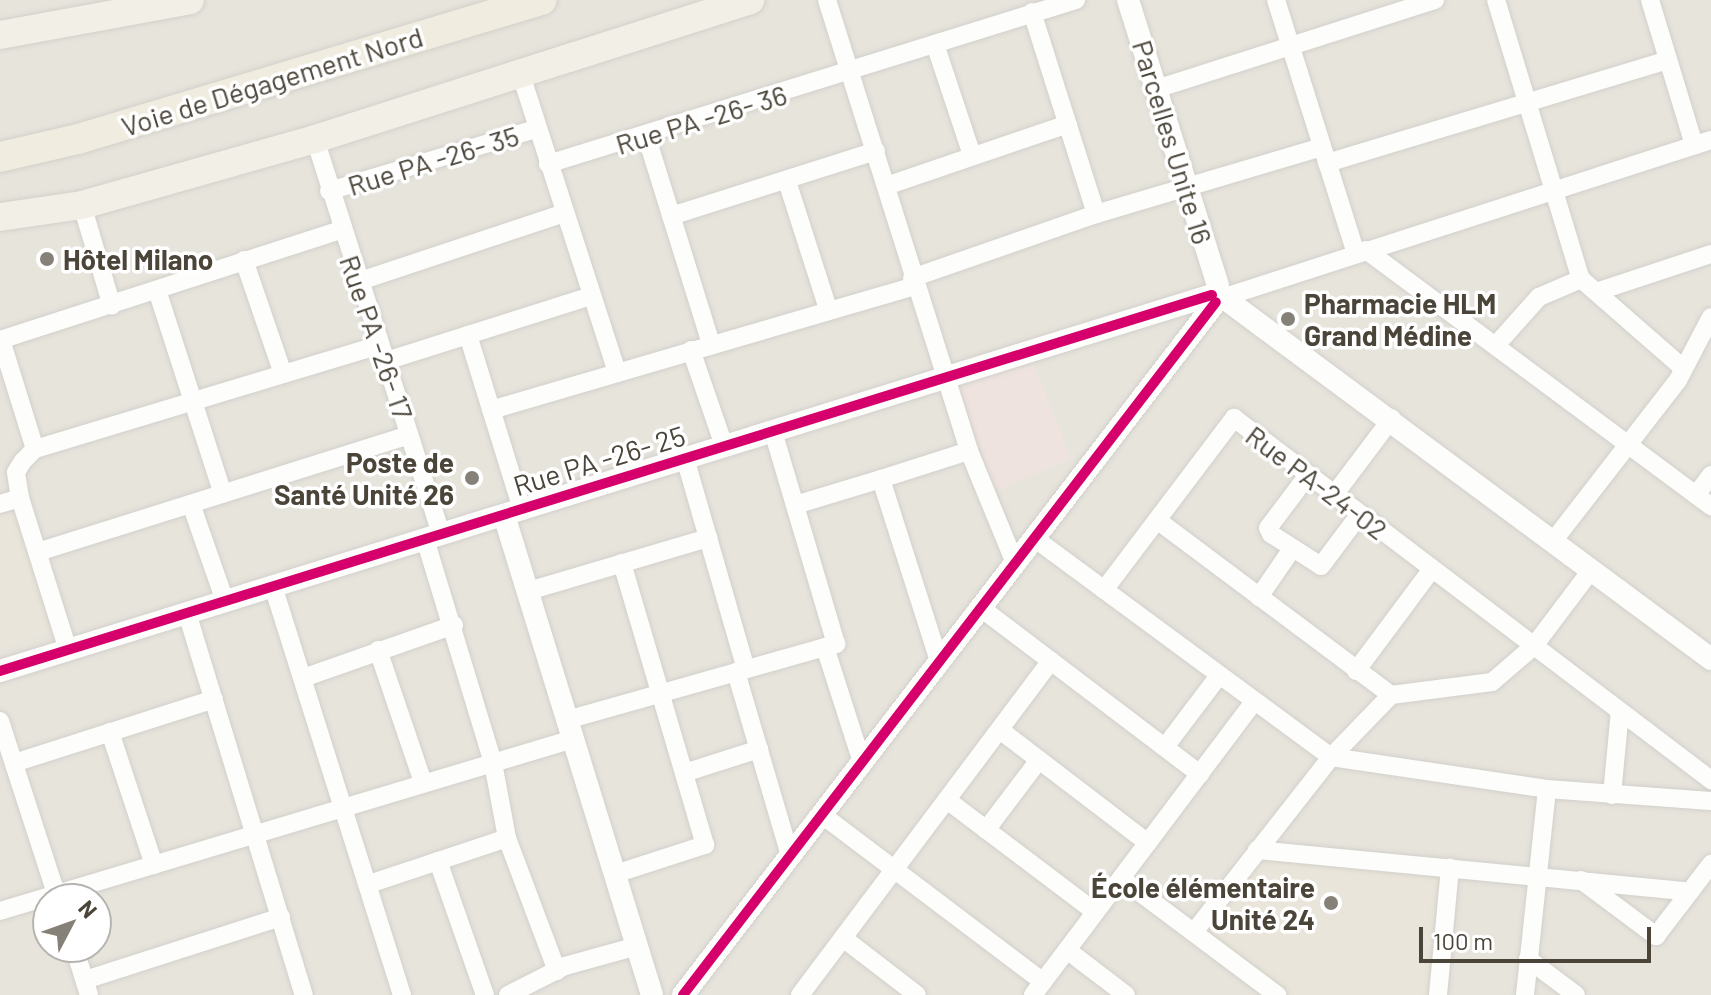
<!DOCTYPE html>
<html>
<head>
<meta charset="utf-8">
<style>
	body { margin:0 }
	#map { position:relative; width:1711px; height:995px; overflow:hidden; background:#f4f2ee; font-family:Barlow,sans-serif }
	div>[style] { position:absolute }
	.residential>* { inset:0; background:#e7e4dc }
	.education>* { inset:0; background:#eae5da }
	.medical>* { inset:0; background:#eee3df }
	.roads { filter:drop-shadow(0 0 2px #d2d0cb) drop-shadow(0 0 2px #d2d0cb) }
	.minor>* { height:18px; margin:-9px; padding:0 9px; transform-origin:9px; border-radius:9px; background:#fdfdfc }
	.tertiary>* { height:22px; margin:-11px; padding:0 11px; transform-origin:11px; border-radius:11px; background:#fdfdfc }
	.primary>* { height:28px; margin:-14px; padding:0 14px; transform-origin:14px; border-radius:14px; background:#f2efe6 }
	.trunk>* { height:30px; margin:-15px; padding:0 15px; transform-origin:15px; border-radius:15px; background:#f0ece0 }
	.cycleway>* { height:10px; margin:-5px; padding:0 5px; transform-origin:5px; border-radius:5px; background:#d6006c }
	.dots>* { width:22px; height:22px; translate:-50% -50%; box-sizing:border-box; border:4px solid #fff; border-radius:50% }
	span { translate:-50% -50%; white-space:nowrap; text-align:center; line-height:1.15; -webkit-text-stroke:7px #fff; paint-order:stroke }
	.street-label { font-size:28px; color:#4b4439 }
	.poi-label { font-size:28px; color:#4b4439; font-weight:700 }
	.left { translate:0 -50%; text-align:left }
	.right { translate:-100% -50%; text-align:right }
	.north { position:absolute; left:32px; top:883px; width:80px; height:80px; box-sizing:border-box; background:#fff; border:2px solid #b7b4b0; border-radius:50%; rotate:49deg; font-size:22px; font-weight:700; line-height:32px; text-align:center; color:#4b4439 }
	.north::after { content:''; display:block; margin:auto; width:28px; height:36px; background:#868178; clip-path:polygon(50% 0,100% 100%,50% 72%,0 100%) }
	.scale { position:absolute; left:1419px; top:927px; width:232px; height:36px; box-sizing:border-box; border:4px solid #4b4439; border-top:0; padding-left:10px; font-size:24px; line-height:28px; white-space:nowrap; color:#4b4439; -webkit-text-stroke:6px #fff; paint-order:stroke }
</style>
</head>
<body>
<div id="map">
	<div class="residential">
		<div style="clip-path:polygon(evenodd,0 0,1711px 0,1711px 995px,0 995px,0 0,48px 899px,96px 899px,96px 947px,48px 947px,48px 899px)"></div>
	</div>
	<div class="education">
		<div style="clip-path:polygon(14px 505px,51px 632px,0 648px,0 510px)"></div>
		<div style="clip-path:polygon(1257px 857px,1440px 874px,1428px 995px,1287px 995px,1204px 932px)"></div>
	</div>
	<div class="medical">
		<div style="clip-path:polygon(1033px 362px,1071px 459px,987px 495px,951px 387px)"></div>
	</div>
	<div class="roads">
		<div class="minor">
			<div style="left:827px;top:0;width:473px;rotate:72.5deg"></div>
			<div style="left:969px;top:451px;width:121px;rotate:67.7deg"></div>
			<div style="left:1276px;top:0;width:265px;rotate:72.5deg"></div>
			<div style="left:1496px;top:0;width:292px;rotate:73.1deg"></div>
			<div style="left:1581px;top:279px;width:135px;rotate:41.1deg"></div>
			<div style="left:1650px;top:0;width:152px;rotate:73.1deg"></div>
			<div style="left:1032px;top:12px;width:212px;rotate:72.4deg"></div>
			<div style="left:935px;top:44px;width:117px;rotate:71.6deg"></div>
			<div style="left:521px;top:75px;width:313px;rotate:72.1deg"></div>
			<div style="left:1156px;top:89px;width:293px;rotate:-17.7deg"></div>
			<div style="left:646px;top:135px;width:219px;rotate:72.7deg"></div>
			<div style="left:315px;top:139px;width:415px;rotate:72.3deg"></div>
			<div style="left:1327px;top:163px;width:356px;rotate:-16.8deg"></div>
			<div style="left:548px;top:164px;width:553px;rotate:-17.26deg"></div>
			<div style="left:787px;top:181px;width:134px;rotate:72.2deg"></div>
			<div style="left:886px;top:186px;width:192px;rotate:-18.8deg"></div>
			<div style="left:329px;top:191px;width:216px;rotate:-16.7deg"></div>
			<div style="left:82px;top:205px;width:105px;rotate:73.5deg"></div>
			<div style="left:671px;top:216px;width:215px;rotate:-17.6deg"></div>
			<div style="left:1366px;top:250px;width:430px;rotate:36.6deg"></div>
			<div style="left:244px;top:260px;width:120px;rotate:71.1deg"></div>
			<div style="left:912px;top:278px;width:195px;rotate:-19.2deg"></div>
			<div style="left:1096px;top:214px;width:236px;rotate:-16.5deg"></div>
			<div style="left:357px;top:282px;width:218px;rotate:-18.4deg"></div>
			<div style="left:157px;top:290px;width:214px;rotate:72.1deg"></div>
			<div style="left:1596px;top:292px;width:121px;rotate:-18.3deg"></div>
			<div style="left:1231px;top:295px;width:504px;rotate:-17.9deg"></div>
			<div style="left:468px;top:335px;width:182px;rotate:72.8deg"></div>
			<div style="left:0;top:340px;width:358px;rotate:-17.9deg"></div>
			<div style="left:1px;top:340px;width:114px;rotate:72.7deg"></div>
			<div style="left:1497px;top:344px;width:63px;rotate:-48.2deg"></div>
			<div style="left:1539px;top:297px;width:46px;rotate:-23.2deg"></div>
			<div style="left:691px;top:350px;width:102px;rotate:71deg"></div>
			<div style="left:386px;top:361px;width:215px;rotate:-17.6deg"></div>
			<div style="left:491px;top:410px;width:442px;rotate:-16.3deg"></div>
			<div style="left:685px;top:458px;width:220px;rotate:73.9deg"></div>
			<div style="left:1308px;top:475px;width:66px;rotate:127deg"></div>
			<div style="left:1268px;top:528px;width:7px;rotate:63deg"></div>
			<div style="left:1271px;top:534px;width:59px;rotate:32.6deg"></div>
			<div style="left:1321px;top:566px;width:65px;rotate:-53.1deg"></div>
			<div style="left:1334px;top:495px;width:96px;rotate:-53deg"></div>
			<div style="left:1696px;top:495px;width:25px;rotate:-53deg"></div>
			<div style="left:0;top:504px;width:21px;rotate:-17deg"></div>
			<div style="left:191px;top:504px;width:103px;rotate:70.7deg"></div>
			<div style="left:795px;top:505px;width:90px;rotate:-16.8deg"></div>
			<div style="left:1157px;top:520px;width:292px;rotate:36.8deg"></div>
			<div style="left:1391px;top:695px;width:102px;rotate:-7.3deg"></div>
			<div style="left:1492px;top:682px;width:55px;rotate:-40.6deg"></div>
			<div style="left:1534px;top:646px;width:96px;rotate:-53deg"></div>
			<div style="left:1034px;top:538px;width:369px;rotate:36.4deg"></div>
			<div style="left:1331px;top:757px;width:218px;rotate:8.4deg"></div>
			<div style="left:1547px;top:789px;width:164px;rotate:4.2deg"></div>
			<div style="left:425px;top:539px;width:234px;rotate:73.1deg"></div>
			<div style="left:493px;top:763px;width:76px;rotate:79.4deg"></div>
			<div style="left:507px;top:838px;width:142px;rotate:69.4deg"></div>
			<div style="left:1554px;top:540px;width:202px;rotate:-52.2deg"></div>
			<div style="left:1678px;top:380px;width:71px;rotate:-62.4deg"></div>
			<div style="left:38px;top:552px;width:389px;rotate:-17.5deg"></div>
			<div style="left:273px;top:586px;width:429px;rotate:72.5deg"></div>
			<div style="left:1104px;top:590px;width:216px;rotate:-52.9deg"></div>
			<div style="left:1234px;top:418px;width:599px;rotate:37.2deg"></div>
			<div style="left:528px;top:591px;width:188px;rotate:-16.4deg"></div>
			<div style="left:1259px;top:597px;width:58px;rotate:-55.5deg"></div>
			<div style="left:981px;top:608px;width:275px;rotate:37.2deg"></div>
			<div style="left:187px;top:613px;width:400px;rotate:73deg"></div>
			<div style="left:825px;top:647px;width:121px;rotate:72.2deg"></div>
			<div style="left:68px;top:650px;width:159px;rotate:-107.5deg"></div>
			<div style="left:20px;top:498px;width:26px;rotate:-99deg"></div>
			<div style="left:16px;top:472px;width:13px;rotate:-58deg"></div>
			<div style="left:23px;top:461px;width:17px;rotate:-45deg"></div>
			<div style="left:35px;top:449px;width:360px;rotate:-16.8deg"></div>
			<div style="left:378px;top:650px;width:139px;rotate:71.2deg"></div>
			<div style="left:939px;top:661px;width:191px;rotate:-107.7deg"></div>
			<div style="left:881px;top:479px;width:92px;rotate:-17.7deg"></div>
			<div style="left:1356px;top:671px;width:127px;rotate:-53.3deg"></div>
			<div style="left:736px;top:672px;width:191px;rotate:73.6deg"></div>
			<div style="left:303px;top:678px;width:160px;rotate:-19.3deg"></div>
			<div style="left:567px;top:720px;width:280px;rotate:-15.8deg"></div>
			<div style="left:836px;top:644px;width:222px;rotate:-106.5deg"></div>
			<div style="left:0;top:721px;width:187px;rotate:72deg"></div>
			<div style="left:1000px;top:730px;width:186px;rotate:37.4deg"></div>
			<div style="left:110px;top:732px;width:140px;rotate:71.7deg"></div>
			<div style="left:1165px;top:747px;width:88px;rotate:-52.9deg"></div>
			<div style="left:14px;top:763px;width:210px;rotate:-17.7deg"></div>
			<div style="left:684px;top:773px;width:79px;rotate:-17.7deg"></div>
			<div style="left:1612px;top:795px;width:84px;rotate:-84.6deg"></div>
			<div style="left:947px;top:800px;width:186px;rotate:37.1deg"></div>
			<div style="left:821px;top:814px;width:278px;rotate:37.1deg"></div>
			<div style="left:986px;top:830px;width:88px;rotate:-52.9deg"></div>
			<div style="left:1257px;top:850px;width:435px;rotate:5.5deg"></div>
			<div style="left:438px;top:861px;width:142px;rotate:70.7deg"></div>
			<div style="left:615px;top:874px;width:95px;rotate:-17.9deg"></div>
			<div style="left:705px;top:845px;width:294px;rotate:-106.4deg"></div>
			<div style="left:1122px;top:879px;width:194px;rotate:36.8deg"></div>
			<div style="left:1581px;top:880px;width:94px;rotate:36.7deg"></div>
			<div style="left:1656px;top:936px;width:91px;rotate:-52.6deg"></div>
			<div style="left:369px;top:884px;width:145px;rotate:-18.4deg"></div>
			<div style="left:0;top:911px;width:598px;rotate:-16.71deg"></div>
			<div style="left:1194px;top:932px;width:222px;rotate:-51.9deg"></div>
			<div style="left:1331px;top:757px;width:86px;rotate:-45.9deg"></div>
			<div style="left:843px;top:938px;width:93px;rotate:37.6deg"></div>
			<div style="left:74px;top:947px;width:50px;rotate:72.6deg"></div>
			<div style="left:1067px;top:950px;width:74px;rotate:37.3deg"></div>
			<div style="left:1528px;top:959px;width:60px;rotate:36.9deg"></div>
			<div style="left:85px;top:980px;width:206px;rotate:-17.8deg"></div>
			<div style="left:508px;top:995px;width:64px;rotate:-27deg"></div>
			<div style="left:565px;top:966px;width:75px;rotate:-15.5deg"></div>
			<div style="left:800px;top:995px;width:418px;rotate:-53.1deg"></div>
			<div style="left:1033px;top:995px;width:366px;rotate:-53deg"></div>
			<div style="left:1438px;top:995px;width:128px;rotate:-84.6deg"></div>
			<div style="left:1525px;top:995px;width:207px;rotate:-83.9deg"></div>
		</div>
		<div class="tertiary">
			<div style="left:1128px;top:0;width:299px;rotate:72.5deg"></div>
			<div style="left:1228px;top:301px;width:601px;rotate:36.55deg"></div>
			<div style="left:504px;top:515px;width:502px;rotate:72.86deg"></div>
			<div style="left:0;top:671px;width:1269px;rotate:-17.24deg"></div>
			<div style="left:683px;top:995px;width:874px;rotate:-52.44deg"></div>
		</div>
		<div class="primary">
			<div style="left:0;top:35px;width:193px;rotate:-10.4deg"></div>
			<div style="left:0;top:217px;width:83px;rotate:-8.3deg"></div>
			<div style="left:82px;top:205px;width:242px;rotate:-15.8deg"></div>
			<div style="left:315px;top:139px;width:457px;rotate:-17.7deg"></div>
		</div>
		<div class="trunk">
			<div style="left:0;top:157px;width:80px;rotate:-13deg"></div>
			<div style="left:78px;top:139px;width:484px;rotate:-16.7deg"></div>
		</div>
	</div>
	<div class="cycleway">
		<div style="left:0;top:671px;width:1269px;rotate:-17.24deg"></div>
		<div style="left:683px;top:995px;width:874px;rotate:-52.44deg"></div>
	</div>
	<div class="dots">
		<div style="left:47px;top:259px;background:#868178"></div>
		<div style="left:1288px;top:319px;background:#868178"></div>
		<div style="left:472px;top:478px;background:#868178"></div>
		<div style="left:1331px;top:903px;background:#868178"></div>
	</div>
	<div class="street-label">
		<span style="left:272px;top:81px;rotate:-17deg">Voie de Dégagement Nord</span>
		<span style="left:701px;top:119px;rotate:-17deg">Rue PA -26- 36</span>
		<span style="left:1173px;top:142px;rotate:73deg">Parcelles Unite 16</span>
		<span style="left:433px;top:160px;rotate:-17deg">Rue PA -26- 35</span>
		<span style="left:377px;top:337px;rotate:71deg">Rue PA -26- 17</span>
		<span style="left:599px;top:460px;rotate:-17deg">Rue PA -26- 25</span>
		<span style="left:1317px;top:482px;rotate:37deg">Rue PA-24-02</span>
	</div>
	<div class="poi-label">
		<span class="left" style="left:63px;top:259px">Hôtel Milano</span>
		<span class="left" style="left:1304px;top:319px">Pharmacie HLM<br>Grand Médine</span>
		<span class="right" style="left:454px;top:478px">Poste de<br>Santé Unité 26</span>
		<span class="right" style="left:1315px;top:903px">École élémentaire<br>Unité 24</span>
	</div>
	<div class="north">N</div>
	<div class="scale">100 m</div>
</div>
</body>
</html>
